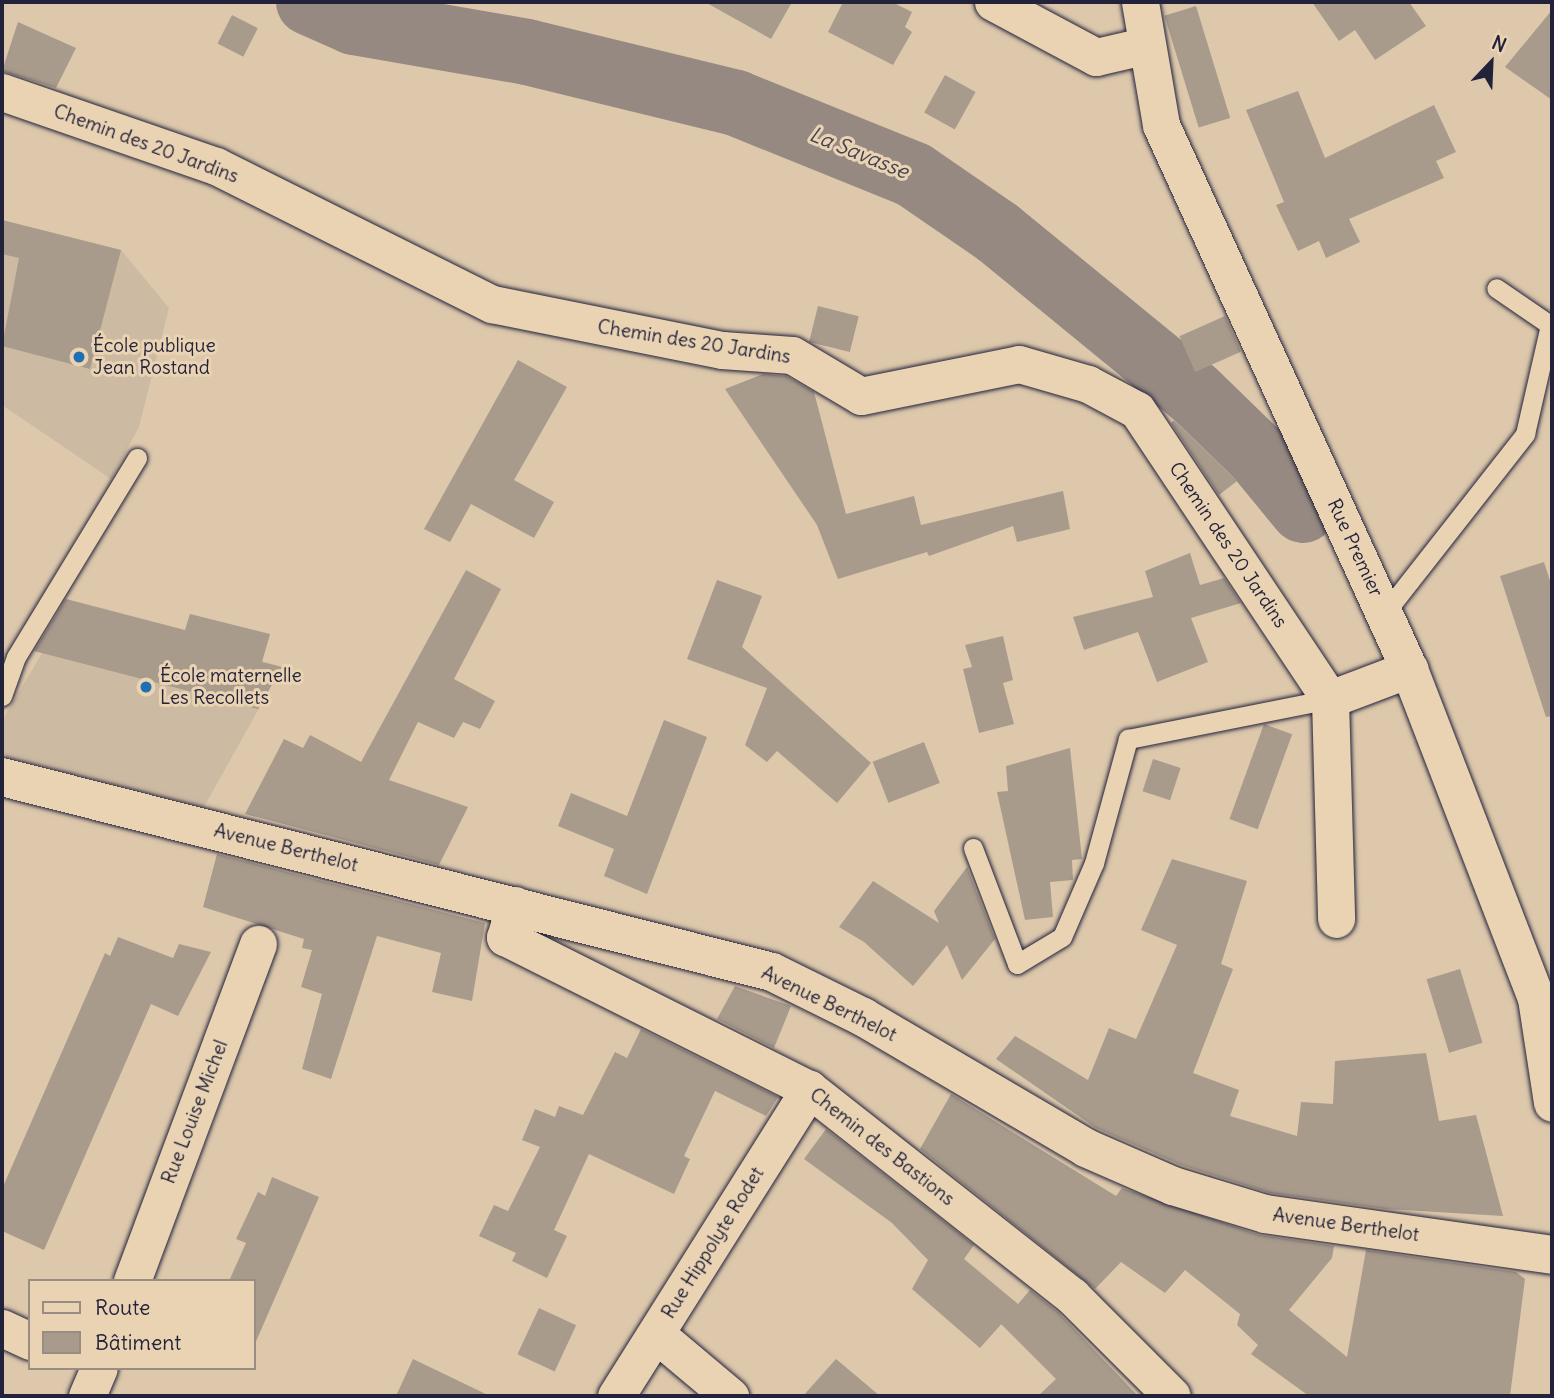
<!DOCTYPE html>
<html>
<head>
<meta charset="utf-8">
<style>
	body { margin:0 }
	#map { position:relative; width:1554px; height:1398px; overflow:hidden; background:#ddc8ac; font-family:Delius,sans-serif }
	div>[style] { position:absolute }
	.built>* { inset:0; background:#cdbaa2 }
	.river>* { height:66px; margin:-33px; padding:0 33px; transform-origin:33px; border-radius:33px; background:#958981 }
	.building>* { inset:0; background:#a89b8c; transform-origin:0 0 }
	.roads { filter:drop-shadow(0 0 2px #22223b) drop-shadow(0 0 2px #22223b) }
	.lane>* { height:19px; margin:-9.5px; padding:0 9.5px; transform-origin:9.5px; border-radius:9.5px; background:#e9d3b3 }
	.street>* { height:37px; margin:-18.5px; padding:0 18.5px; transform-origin:18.5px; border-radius:18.5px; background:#e9d3b3 }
	.secondary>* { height:38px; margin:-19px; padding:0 19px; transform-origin:19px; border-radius:19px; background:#e9d3b3 }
	.dots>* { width:19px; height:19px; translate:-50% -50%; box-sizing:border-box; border:4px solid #e9d3b3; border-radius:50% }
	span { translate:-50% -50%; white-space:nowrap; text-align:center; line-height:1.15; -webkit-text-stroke:6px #e9d3b3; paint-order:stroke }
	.street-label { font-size:19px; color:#22223b }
	.poi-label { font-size:19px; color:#22223b }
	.left { translate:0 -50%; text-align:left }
	.water-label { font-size:21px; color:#444150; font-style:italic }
	.frame { position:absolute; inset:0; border:4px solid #22223b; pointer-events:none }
	.legend { position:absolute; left:28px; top:1279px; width:228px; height:91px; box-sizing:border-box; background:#e9d3b3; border:2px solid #998c83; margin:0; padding:9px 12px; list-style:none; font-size:21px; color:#22223b }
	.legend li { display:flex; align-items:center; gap:14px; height:35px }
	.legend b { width:35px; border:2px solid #998c83 }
	.north { position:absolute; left:1456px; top:28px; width:70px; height:70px; -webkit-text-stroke:5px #e9d3b3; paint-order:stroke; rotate:23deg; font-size:19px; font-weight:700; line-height:28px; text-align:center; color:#22223b }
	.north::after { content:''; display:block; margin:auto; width:24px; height:32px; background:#22223b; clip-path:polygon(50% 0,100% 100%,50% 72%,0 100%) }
</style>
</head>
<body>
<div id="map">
	<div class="built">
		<div style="clip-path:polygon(2px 220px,121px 250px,169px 308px,139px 427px,111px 479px,2px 405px)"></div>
		<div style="clip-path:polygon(63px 599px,185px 631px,190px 614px,270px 635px,262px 661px,282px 667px,204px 807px,7px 757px,2px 751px,2px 721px,42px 653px)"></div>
	</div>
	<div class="river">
		<div style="left:309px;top:2px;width:49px;rotate:24deg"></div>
		<div style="left:354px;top:22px;width:176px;rotate:9.8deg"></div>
		<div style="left:527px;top:52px;width:215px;rotate:13.7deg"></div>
		<div style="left:736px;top:103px;width:192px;rotate:22deg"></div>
		<div style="left:914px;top:175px;width:101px;rotate:34.5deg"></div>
		<div style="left:997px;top:232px;width:254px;rotate:39.3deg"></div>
		<div style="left:1194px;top:393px;width:89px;rotate:44.1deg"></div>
		<div style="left:1258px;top:455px;width:71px;rotate:50.7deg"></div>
	</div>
	<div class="building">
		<div style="clip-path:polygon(705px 2px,792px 2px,771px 39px)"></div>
		<div style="clip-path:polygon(843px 2px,892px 2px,912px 12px,905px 27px,912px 32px,893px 65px,828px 32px)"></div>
		<div style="clip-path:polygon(1312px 2px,1409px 2px,1426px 26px,1375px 60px,1355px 30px,1339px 41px)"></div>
		<div style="left:1196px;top:6px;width:117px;height:33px;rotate:73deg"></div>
		<div style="clip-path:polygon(1552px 10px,1552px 100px,1505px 67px)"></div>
		<div style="left:232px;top:15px;width:29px;height:32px;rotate:27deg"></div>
		<div style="clip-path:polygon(18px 22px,76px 48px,56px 88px,2px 71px)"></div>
		<div style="left:945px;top:75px;width:35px;height:43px;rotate:29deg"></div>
		<div style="clip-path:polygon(1298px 91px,1325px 158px,1434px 105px,1456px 152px,1436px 161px,1444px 178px,1349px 219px,1360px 242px,1326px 258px,1319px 241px,1298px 251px,1276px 205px,1284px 202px,1246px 110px)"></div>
		<div style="clip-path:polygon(2px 220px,121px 250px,90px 369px,2px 346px,19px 258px,2px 254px)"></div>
		<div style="left:818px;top:306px;width:42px;height:37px;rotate:14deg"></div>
		<div style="left:1225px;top:316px;width:39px;height:50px;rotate:66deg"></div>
		<div style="clip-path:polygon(518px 360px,567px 387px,514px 480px,554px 502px,534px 538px,471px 504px,450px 542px,424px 529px)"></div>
		<div style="clip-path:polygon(763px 374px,786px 376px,814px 392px,846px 514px,914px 496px,921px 525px,1063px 491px,1070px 529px,1017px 542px,1013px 526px,929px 556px,927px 552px,838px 579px,817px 525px,725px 389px)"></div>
		<div style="clip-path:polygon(1174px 420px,1237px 481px,1219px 495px,1171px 423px)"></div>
		<div style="clip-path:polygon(1190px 553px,1200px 585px,1224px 578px,1241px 603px,1191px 618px,1208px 662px,1157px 682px,1138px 632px,1084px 650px,1073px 617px,1153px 597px,1145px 571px)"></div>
		<div style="clip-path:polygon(1544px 562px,1552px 587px,1552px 716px,1546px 717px,1500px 576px)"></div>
		<div style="clip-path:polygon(466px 570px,501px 589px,454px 679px,495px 701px,480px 729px,463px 722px,454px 738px,418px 722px,389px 780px,468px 807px,439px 865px,245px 814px,284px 739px,303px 748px,310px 735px,361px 762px)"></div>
		<div style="clip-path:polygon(717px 580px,762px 596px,742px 647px,871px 763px,837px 803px,777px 751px,767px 762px,745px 745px,767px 688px,687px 659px)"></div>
		<div style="clip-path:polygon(66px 599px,185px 630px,190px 614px,270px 634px,262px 662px,282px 667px,258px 709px,34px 651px)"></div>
		<div style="clip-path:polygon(1003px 636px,1013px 680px,1003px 683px,1014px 724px,979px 733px,963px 669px,972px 667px,965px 645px)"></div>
		<div style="clip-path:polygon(664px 720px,707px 737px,647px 894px,604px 876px,614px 849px,558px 826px,571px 793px,627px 816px)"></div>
		<div style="left:1264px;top:724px;width:30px;height:101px;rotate:20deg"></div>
		<div style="left:924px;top:742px;width:44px;height:55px;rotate:69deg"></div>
		<div style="clip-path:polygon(1070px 748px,1082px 859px,1072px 860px,1073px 880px,1050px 882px,1053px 917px,1025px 920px,997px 792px,1008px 791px,1006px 766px)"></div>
		<div style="left:1153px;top:759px;width:29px;height:34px;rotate:18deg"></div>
		<div style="clip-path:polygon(217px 854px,485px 923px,472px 1001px,432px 992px,441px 953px,377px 936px,331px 1079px,302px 1069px,322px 994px,301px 987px,312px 950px,302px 948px,304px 939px,203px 907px)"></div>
		<div style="clip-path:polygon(1172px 859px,1247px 881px,1221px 964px,1233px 969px,1193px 1073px,1239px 1090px,1230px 1116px,1297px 1136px,1301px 1102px,1333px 1104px,1335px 1061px,1426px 1053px,1439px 1121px,1476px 1115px,1503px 1216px,1386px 1209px,1270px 1193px,1181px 1165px,1096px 1128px,996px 1059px,1015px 1036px,1088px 1080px,1109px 1028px,1136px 1039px,1177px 945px,1141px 930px)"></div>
		<div style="clip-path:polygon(967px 867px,995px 939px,962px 980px,947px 945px,913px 986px,864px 942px,839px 927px,873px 881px,939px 923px,934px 911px)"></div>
		<div style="clip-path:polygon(118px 937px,173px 958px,179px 944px,211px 952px,178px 1016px,151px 1004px,44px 1250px,2px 1231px,2px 1189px,105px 953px,110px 956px)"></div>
		<div style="left:1460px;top:969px;width:77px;height:35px;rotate:73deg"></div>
		<div style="clip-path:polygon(735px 986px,791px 1006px,774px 1048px,717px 1019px)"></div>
		<div style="clip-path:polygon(641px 1029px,778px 1097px,766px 1116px,715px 1091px,684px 1156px,690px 1159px,674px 1194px,589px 1154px,554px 1230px,567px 1236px,547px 1278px,512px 1261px,516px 1253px,479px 1236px,494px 1205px,508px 1211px,540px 1147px,522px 1140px,535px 1109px,555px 1117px,559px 1106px,583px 1115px,615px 1052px,627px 1058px)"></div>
		<div style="clip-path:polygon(951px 1094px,1116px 1196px,1122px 1188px,1259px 1235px,1334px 1246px,1332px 1258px,1289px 1310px,1347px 1357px,1366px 1250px,1516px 1272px,1525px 1279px,1510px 1396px,1309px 1396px,1251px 1354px,1258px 1345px,1237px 1325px,1240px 1314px,1185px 1270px,1165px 1293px,1121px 1262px,1095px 1289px,920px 1149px)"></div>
		<div style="clip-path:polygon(826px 1129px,974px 1245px,964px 1259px,1018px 1304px,1030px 1290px,1058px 1312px,1138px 1396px,1038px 1396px,1056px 1379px,1001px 1324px,1005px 1320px,980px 1348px,912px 1289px,928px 1260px,892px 1223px,804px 1159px)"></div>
		<div style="clip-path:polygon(272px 1177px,319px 1197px,254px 1346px,254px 1281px,229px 1281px,246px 1243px,236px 1239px,258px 1192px,265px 1196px)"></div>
		<div style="left:539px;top:1308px;width:41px;height:51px;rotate:25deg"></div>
		<div style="clip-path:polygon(413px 1359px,490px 1396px,396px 1396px)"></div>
		<div style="clip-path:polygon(836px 1359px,880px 1396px,803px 1396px)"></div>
	</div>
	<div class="roads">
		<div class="lane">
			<div style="left:1384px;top:614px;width:229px;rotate:-51.9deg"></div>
			<div style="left:1525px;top:434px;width:112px;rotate:-77.1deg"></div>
			<div style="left:1550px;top:325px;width:65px;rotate:-145.6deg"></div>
			<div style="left:2px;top:696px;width:41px;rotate:-70.3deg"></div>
			<div style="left:16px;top:657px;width:233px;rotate:-58.7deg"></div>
			<div style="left:973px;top:848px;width:124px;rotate:69.2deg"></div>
			<div style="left:1017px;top:964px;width:52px;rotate:-31deg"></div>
			<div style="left:1062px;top:937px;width:81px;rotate:-66.6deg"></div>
			<div style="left:1094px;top:863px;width:129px;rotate:-74.7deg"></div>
			<div style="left:1128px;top:739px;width:206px;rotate:-11.2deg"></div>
		</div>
		<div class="street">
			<div style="left:993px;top:2px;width:117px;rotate:28.1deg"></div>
			<div style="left:1096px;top:57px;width:49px;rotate:-12.9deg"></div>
			<div style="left:1140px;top:2px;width:125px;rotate:80.3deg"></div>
			<div style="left:1161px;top:125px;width:598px;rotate:65.49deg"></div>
			<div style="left:1409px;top:669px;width:353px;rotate:68.9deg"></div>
			<div style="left:1536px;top:998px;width:106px;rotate:81.3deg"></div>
			<div style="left:2px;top:92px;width:226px;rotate:19.1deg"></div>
			<div style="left:216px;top:166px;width:309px;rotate:26.6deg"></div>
			<div style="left:492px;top:304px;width:235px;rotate:11.3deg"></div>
			<div style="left:722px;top:350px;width:70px;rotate:4.1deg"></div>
			<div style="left:792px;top:355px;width:80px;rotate:30.7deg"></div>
			<div style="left:861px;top:396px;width:161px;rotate:-11.4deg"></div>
			<div style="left:1019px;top:364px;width:72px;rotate:16.2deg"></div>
			<div style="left:1088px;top:384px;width:55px;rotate:28deg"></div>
			<div style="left:1137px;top:410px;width:348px;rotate:56.3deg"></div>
			<div style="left:1330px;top:699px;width:220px;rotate:88.4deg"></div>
			<div style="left:1330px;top:699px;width:85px;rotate:-20.8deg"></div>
			<div style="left:515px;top:905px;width:34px;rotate:107deg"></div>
			<div style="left:505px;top:937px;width:340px;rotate:26.6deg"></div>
			<div style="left:809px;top:1089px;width:335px;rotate:38.2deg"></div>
			<div style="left:1072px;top:1296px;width:141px;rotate:45deg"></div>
			<div style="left:132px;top:1281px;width:360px;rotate:-69.5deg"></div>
			<div style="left:2px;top:1328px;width:31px;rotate:25deg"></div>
			<div style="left:656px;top:1334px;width:97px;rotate:40deg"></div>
			<div style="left:87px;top:1396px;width:30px;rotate:-67deg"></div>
			<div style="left:616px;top:1396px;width:363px;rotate:-57.8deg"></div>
		</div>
		<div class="secondary">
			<div style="left:2px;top:777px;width:794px;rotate:14.21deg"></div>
			<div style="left:772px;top:972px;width:102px;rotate:26.3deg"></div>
			<div style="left:863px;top:1017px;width:259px;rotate:30.4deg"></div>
			<div style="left:1086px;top:1148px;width:95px;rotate:23.6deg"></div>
			<div style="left:1173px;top:1186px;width:96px;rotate:16.9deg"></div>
			<div style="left:1265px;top:1214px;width:290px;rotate:8.1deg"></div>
		</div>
	</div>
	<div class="dots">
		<div style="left:79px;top:357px;background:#1f6fb2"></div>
		<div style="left:146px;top:687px;background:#1f6fb2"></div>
	</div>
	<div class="street-label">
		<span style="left:146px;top:144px;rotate:20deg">Chemin des 20 Jardins</span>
		<span style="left:694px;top:342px;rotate:9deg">Chemin des 20 Jardins</span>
		<span style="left:1228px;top:545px;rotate:56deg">Chemin des 20 Jardins</span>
		<span style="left:1355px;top:548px;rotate:65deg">Rue Premier</span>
		<span style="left:286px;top:848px;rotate:14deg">Avenue Berthelot</span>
		<span style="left:829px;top:1004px;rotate:26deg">Avenue Berthelot</span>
		<span style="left:195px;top:1112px;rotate:-69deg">Rue Louise Michel</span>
		<span style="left:882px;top:1147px;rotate:38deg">Chemin des Bastions</span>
		<span style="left:1346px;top:1225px;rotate:8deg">Avenue Berthelot</span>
		<span style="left:713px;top:1243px;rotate:-58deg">Rue Hippolyte Rodet</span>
	</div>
	<div class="poi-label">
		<span class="left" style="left:93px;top:357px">École publique<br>Jean Rostand</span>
		<span class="left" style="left:160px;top:687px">École maternelle<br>Les Recollets</span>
	</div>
	<div class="water-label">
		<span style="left:859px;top:153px;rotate:22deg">La Savasse</span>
	</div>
	<div class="frame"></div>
	<ul class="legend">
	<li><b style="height:9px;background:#e9d3b3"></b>Route</li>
	<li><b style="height:19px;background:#a89b8c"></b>Bâtiment</li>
	</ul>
	<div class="north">N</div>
</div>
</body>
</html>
